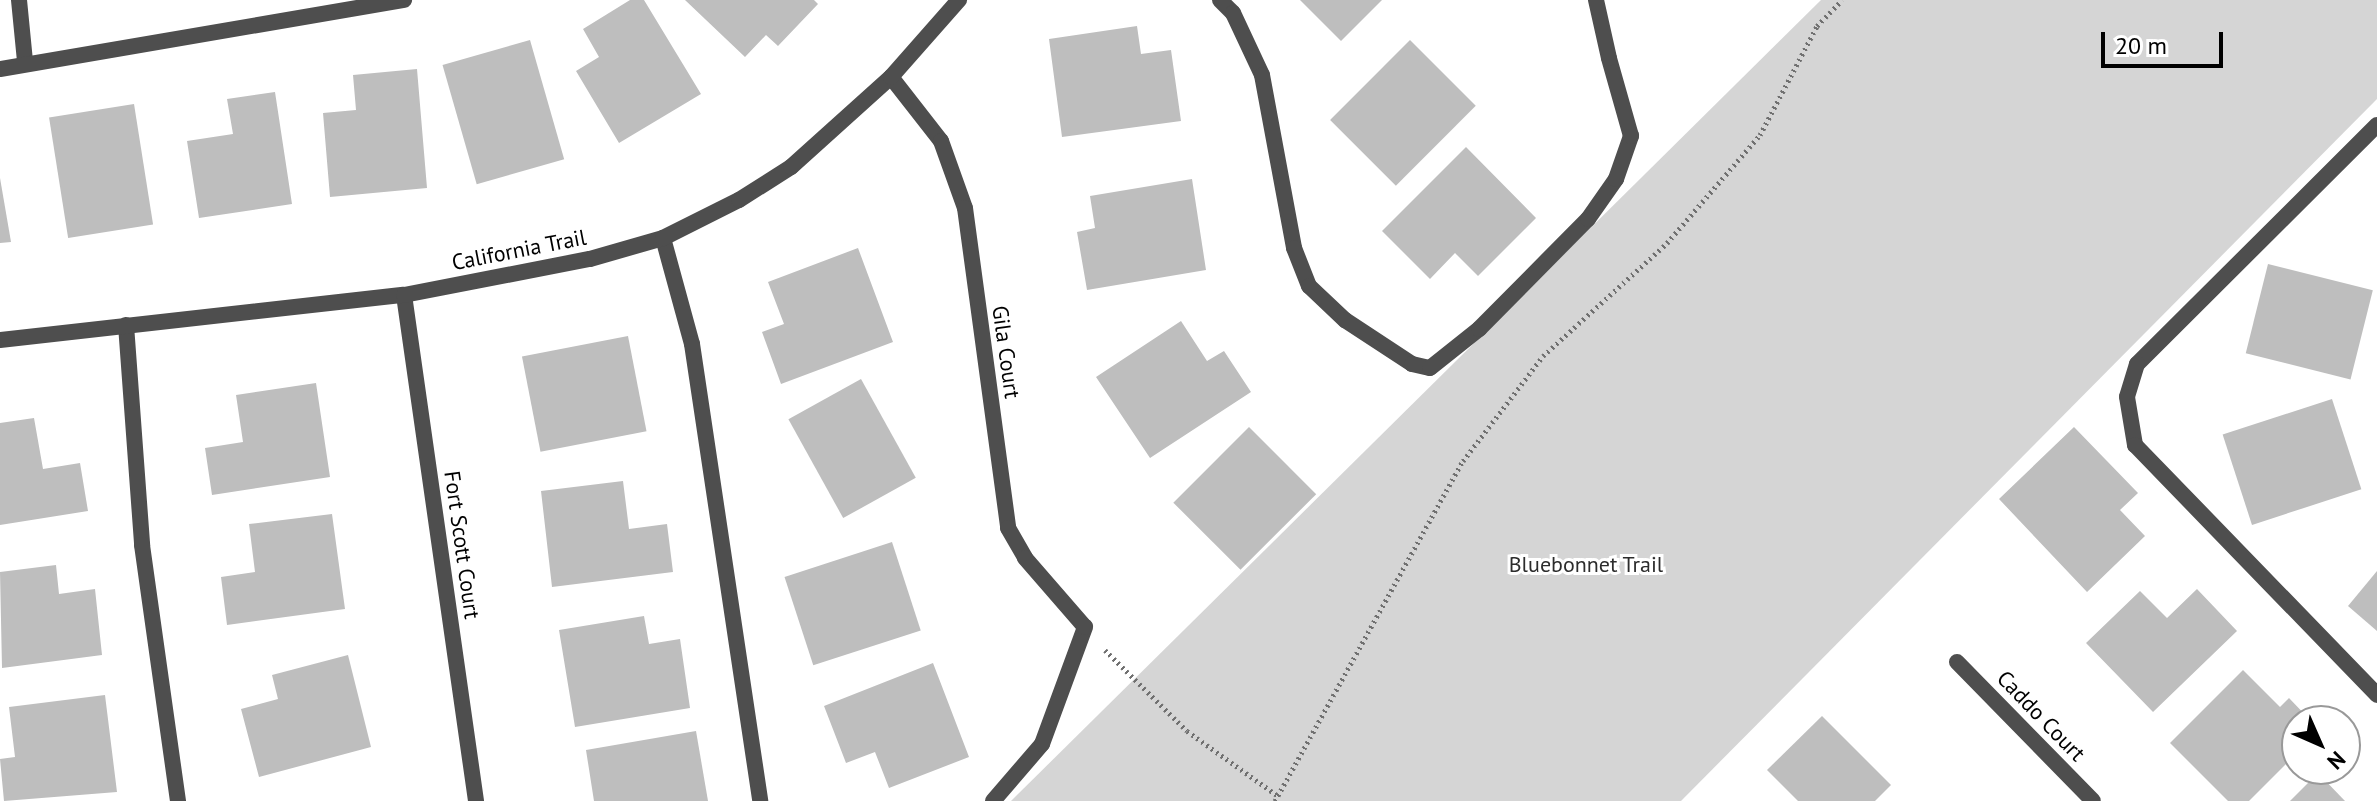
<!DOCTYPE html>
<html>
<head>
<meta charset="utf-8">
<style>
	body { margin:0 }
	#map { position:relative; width:2377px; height:801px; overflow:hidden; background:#fff; font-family:"PT Sans",sans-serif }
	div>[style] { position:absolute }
	.green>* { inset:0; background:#d5d5d5 }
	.building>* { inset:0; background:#bebebe; transform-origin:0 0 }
	.path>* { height:5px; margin-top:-2.5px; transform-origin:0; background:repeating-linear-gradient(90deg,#707070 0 2px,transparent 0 6px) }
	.lane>* { height:16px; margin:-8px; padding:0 8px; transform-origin:8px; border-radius:8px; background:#4e4e4e }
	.street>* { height:16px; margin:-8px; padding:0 8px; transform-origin:8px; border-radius:8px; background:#4e4e4e }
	span { translate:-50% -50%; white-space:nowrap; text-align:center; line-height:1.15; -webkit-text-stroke:6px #fff; paint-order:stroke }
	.street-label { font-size:22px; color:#000 }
	.park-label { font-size:22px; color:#2c2c2c }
	.north { position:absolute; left:2281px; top:705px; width:80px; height:80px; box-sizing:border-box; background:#fff; border:2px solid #999; border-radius:50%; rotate:135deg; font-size:22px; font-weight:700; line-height:32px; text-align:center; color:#000 }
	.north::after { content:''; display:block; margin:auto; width:28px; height:36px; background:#000; clip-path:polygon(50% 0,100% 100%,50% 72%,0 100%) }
	.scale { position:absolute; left:2101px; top:32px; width:122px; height:36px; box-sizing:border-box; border:4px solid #000; border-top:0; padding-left:10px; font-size:24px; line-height:28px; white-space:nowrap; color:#000; -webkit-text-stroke:6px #fff; paint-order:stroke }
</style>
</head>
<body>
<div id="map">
	<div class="green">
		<div style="clip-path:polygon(1821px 0,2377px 0,2377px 99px,1681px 801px,1011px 801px)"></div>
	</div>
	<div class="building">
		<div style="clip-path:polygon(630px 0,644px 0,701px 94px,619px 143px,576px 71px,599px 57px,583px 29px)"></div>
		<div style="clip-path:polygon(685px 0,814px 0,818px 4px,778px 46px,766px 35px,745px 57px)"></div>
		<div style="clip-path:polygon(1300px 0,1382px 0,1341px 41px)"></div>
		<div style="clip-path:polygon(1137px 26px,1141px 54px,1171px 50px,1181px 121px,1062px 137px,1049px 39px)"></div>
		<div style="left:530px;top:40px;width:124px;height:91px;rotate:74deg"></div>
		<div style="left:1410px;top:40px;width:93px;height:113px;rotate:45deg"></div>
		<div style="clip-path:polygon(417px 69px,427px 188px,330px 197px,323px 113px,356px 110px,353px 75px)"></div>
		<div style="clip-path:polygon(275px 92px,292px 204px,199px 218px,187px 141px,233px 134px,227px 99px)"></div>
		<div style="left:134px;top:104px;width:122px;height:86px;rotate:81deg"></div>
		<div style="clip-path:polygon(1466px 147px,1536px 218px,1478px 276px,1455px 253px,1430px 279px,1382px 231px)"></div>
		<div style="clip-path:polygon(0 178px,11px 242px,0 243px)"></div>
		<div style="clip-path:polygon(1192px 179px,1206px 270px,1087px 290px,1077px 232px,1095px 228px,1090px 196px)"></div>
		<div style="clip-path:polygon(858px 248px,893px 342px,781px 384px,762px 332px,784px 324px,768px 282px)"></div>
		<div style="left:2268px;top:264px;width:108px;height:92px;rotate:14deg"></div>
		<div style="clip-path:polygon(1181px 321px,1207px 361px,1224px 351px,1251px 392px,1150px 458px,1096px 377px)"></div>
		<div style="left:628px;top:336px;width:97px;height:108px;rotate:79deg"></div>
		<div style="left:861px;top:379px;width:113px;height:83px;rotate:61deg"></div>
		<div style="clip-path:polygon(316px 383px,330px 477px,212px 495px,205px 448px,243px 442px,236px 395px)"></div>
		<div style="left:2332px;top:399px;width:95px;height:115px;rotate:72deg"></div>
		<div style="clip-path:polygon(34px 418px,43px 469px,80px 463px,88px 511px,0 525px,0 423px)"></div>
		<div style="left:1249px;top:427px;width:95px;height:107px;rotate:45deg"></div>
		<div style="clip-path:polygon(2074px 427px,2138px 493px,2120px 510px,2145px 536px,2087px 592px,1999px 499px)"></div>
		<div style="clip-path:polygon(623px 481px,629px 529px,667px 524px,673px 572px,552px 587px,541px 491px)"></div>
		<div style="clip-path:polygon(332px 514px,345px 609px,227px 625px,221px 577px,255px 572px,249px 524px)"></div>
		<div style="left:892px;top:542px;width:93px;height:113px;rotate:72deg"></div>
		<div style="clip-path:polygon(56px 565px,59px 594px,95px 589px,102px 655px,2px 668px,0 572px)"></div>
		<div style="clip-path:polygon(2377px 571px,2377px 631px,2348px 606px)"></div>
		<div style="clip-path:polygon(2197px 589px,2237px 631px,2153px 712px,2086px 643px,2140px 591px,2167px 618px)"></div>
		<div style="clip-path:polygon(644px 616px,649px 644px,680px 639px,690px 708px,575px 727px,559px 630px)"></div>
		<div style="clip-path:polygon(348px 655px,371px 747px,259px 777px,241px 709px,278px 699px,272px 675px)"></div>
		<div style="clip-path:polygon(933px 663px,969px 757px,889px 788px,875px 752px,846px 763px,824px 706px)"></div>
		<div style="clip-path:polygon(2243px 670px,2280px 707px,2289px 698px,2311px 721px,2297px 721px,2297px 753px,2249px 801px,2228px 801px,2170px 743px)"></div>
		<div style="clip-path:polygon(105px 695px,117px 792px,4px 801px,0 759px,15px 757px,9px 707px)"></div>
		<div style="clip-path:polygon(1822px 716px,1891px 785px,1875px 801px,1798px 801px,1767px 770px)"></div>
		<div style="clip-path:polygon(696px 731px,708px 801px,594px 801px,586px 750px)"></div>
		<div style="clip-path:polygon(2318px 773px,2345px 801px,2290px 801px)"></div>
	</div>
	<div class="path">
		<div style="left:1105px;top:650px;width:115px;rotate:44.6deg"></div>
		<div style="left:1187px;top:731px;width:112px;rotate:35.5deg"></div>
		<div style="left:1275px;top:801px;width:389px;rotate:-61.1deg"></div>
		<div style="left:1463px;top:461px;width:132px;rotate:-52.7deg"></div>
		<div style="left:1543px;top:356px;width:168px;rotate:-42.3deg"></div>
		<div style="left:1667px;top:243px;width:143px;rotate:-49.3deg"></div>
		<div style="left:1760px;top:135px;width:123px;rotate:-62.4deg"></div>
		<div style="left:1817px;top:26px;width:36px;rotate:-46deg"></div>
	</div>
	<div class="lane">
		<div style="left:19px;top:0;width:61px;rotate:84.4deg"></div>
		<div style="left:1220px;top:0;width:18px;rotate:45deg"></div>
		<div style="left:1233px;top:13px;width:68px;rotate:64.9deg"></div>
		<div style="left:1262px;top:75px;width:176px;rotate:79.5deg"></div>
		<div style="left:1294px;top:248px;width:41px;rotate:68.5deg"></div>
		<div style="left:1309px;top:286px;width:50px;rotate:43.4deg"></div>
		<div style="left:1345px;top:320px;width:80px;rotate:33.3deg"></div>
		<div style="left:1412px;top:364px;width:18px;rotate:13deg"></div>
		<div style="left:1430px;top:368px;width:63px;rotate:-38.5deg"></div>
		<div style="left:1479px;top:329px;width:155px;rotate:-45.3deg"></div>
		<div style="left:1588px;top:219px;width:49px;rotate:-55deg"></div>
		<div style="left:1616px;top:179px;width:46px;rotate:-70.8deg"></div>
		<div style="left:1631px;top:136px;width:81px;rotate:-105.8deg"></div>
		<div style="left:0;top:69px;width:410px;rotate:-9.7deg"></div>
		<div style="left:2377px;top:125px;width:339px;rotate:135.1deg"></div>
		<div style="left:2137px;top:364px;width:34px;rotate:107deg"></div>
		<div style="left:2127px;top:397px;width:49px;rotate:80.5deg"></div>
		<div style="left:2135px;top:445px;width:348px;rotate:45.9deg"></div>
		<div style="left:663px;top:238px;width:110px;rotate:74.7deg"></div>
		<div style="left:692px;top:344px;width:462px;rotate:81.5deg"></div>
		<div style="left:126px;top:325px;width:221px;rotate:85.8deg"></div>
		<div style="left:142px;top:545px;width:259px;rotate:82deg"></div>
		<div style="left:993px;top:801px;width:75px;rotate:-49.3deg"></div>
		<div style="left:1042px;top:744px;width:125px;rotate:-69.8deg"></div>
	</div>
	<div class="street">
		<div style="left:1596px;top:0;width:59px;rotate:77.4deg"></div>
		<div style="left:891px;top:77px;width:81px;rotate:52deg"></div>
		<div style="left:941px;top:141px;width:71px;rotate:70.3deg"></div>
		<div style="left:965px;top:208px;width:323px;rotate:82.3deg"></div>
		<div style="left:1008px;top:528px;width:34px;rotate:60deg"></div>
		<div style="left:1025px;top:558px;width:91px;rotate:49deg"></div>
		<div style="left:404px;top:295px;width:511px;rotate:81.9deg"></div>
		<div style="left:0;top:340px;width:406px;rotate:-6.4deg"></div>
		<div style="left:404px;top:295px;width:189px;rotate:-11deg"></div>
		<div style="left:590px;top:259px;width:76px;rotate:-16deg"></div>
		<div style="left:663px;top:238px;width:85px;rotate:-26.6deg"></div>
		<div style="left:739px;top:200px;width:62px;rotate:-32.4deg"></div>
		<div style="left:791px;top:167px;width:135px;rotate:-42deg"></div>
		<div style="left:891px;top:77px;width:103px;rotate:-48.6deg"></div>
		<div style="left:1957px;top:662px;width:194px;rotate:45.6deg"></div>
	</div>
	<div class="street-label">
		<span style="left:519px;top:250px;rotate:-11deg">California Trail</span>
		<span style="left:1006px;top:352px;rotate:82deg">Gila Court</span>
		<span style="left:462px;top:545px;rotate:82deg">Fort Scott Court</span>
		<span style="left:2041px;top:716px;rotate:46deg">Caddo Court</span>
	</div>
	<div class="park-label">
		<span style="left:1586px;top:565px">Bluebonnet Trail</span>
	</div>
	<div class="north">N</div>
	<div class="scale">20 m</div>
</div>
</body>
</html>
